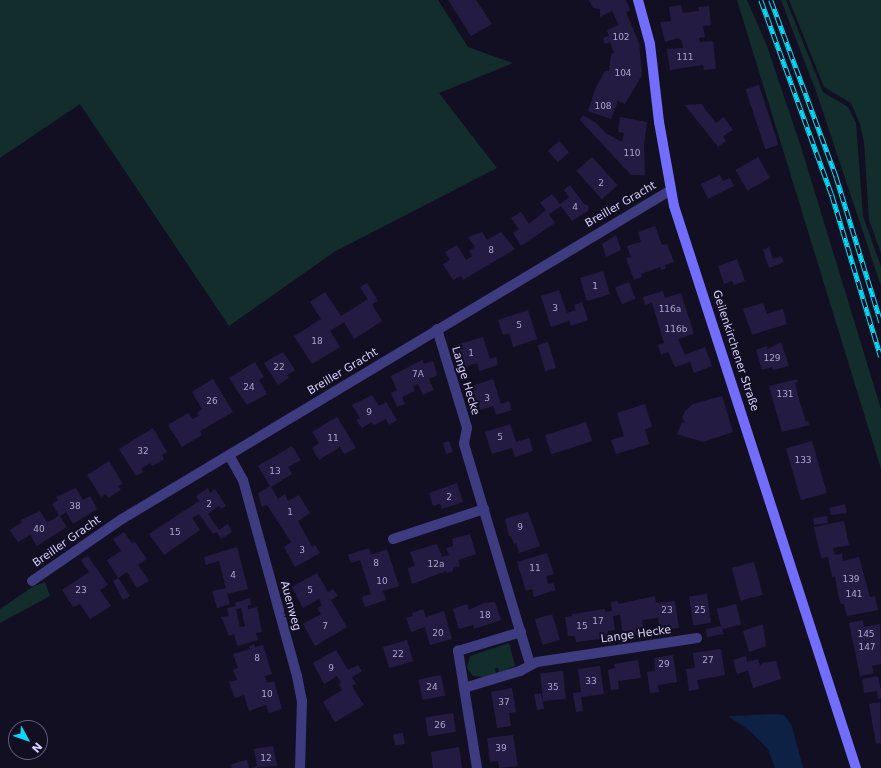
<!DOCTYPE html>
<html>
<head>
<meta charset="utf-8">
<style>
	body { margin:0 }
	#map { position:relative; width:881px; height:768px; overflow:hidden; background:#130f23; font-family:"DejaVu Sans",sans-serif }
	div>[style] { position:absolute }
	.green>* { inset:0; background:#122d2c }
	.water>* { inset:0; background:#0d2144 }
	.building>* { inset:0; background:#241b43; transform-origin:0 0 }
	.street>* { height:10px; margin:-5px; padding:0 5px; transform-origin:5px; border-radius:5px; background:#3f3b81 }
	.secondary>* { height:10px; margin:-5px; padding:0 5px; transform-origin:5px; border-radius:5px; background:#726dfa }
	.rail>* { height:4.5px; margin-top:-2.25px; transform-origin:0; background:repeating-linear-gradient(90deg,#130f23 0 9px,#08d9f4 0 18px); box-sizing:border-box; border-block:1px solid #08d9f4 }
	span { translate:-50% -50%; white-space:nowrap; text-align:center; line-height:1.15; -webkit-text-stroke:4px #130f23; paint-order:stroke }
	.number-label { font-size:9px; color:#aba4cf }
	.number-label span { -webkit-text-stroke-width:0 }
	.street-label { font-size:11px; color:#d8d2fe }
	.north { position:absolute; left:8px; top:720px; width:40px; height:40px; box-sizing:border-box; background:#130f23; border:1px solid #625d7b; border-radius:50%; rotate:130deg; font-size:11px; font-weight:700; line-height:16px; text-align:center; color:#d8d2fe }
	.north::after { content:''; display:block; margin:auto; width:14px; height:18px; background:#08d9f4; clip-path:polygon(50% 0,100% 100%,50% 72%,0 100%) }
</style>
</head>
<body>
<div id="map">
	<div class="green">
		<div style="clip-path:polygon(0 0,438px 0,468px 47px,513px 63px,439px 93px,497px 168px,334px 252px,229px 326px,80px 104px,0 158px)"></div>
		<div style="clip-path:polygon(737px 0,747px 0,767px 46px,801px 147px,881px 409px,881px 469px)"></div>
		<div style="clip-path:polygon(781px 0,786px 0,823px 92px,848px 107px,856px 123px,863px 216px,881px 267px,881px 286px,817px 94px)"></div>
		<div style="clip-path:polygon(789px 0,881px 0,881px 253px,869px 220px,864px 142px,860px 124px,851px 103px,824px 87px)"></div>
		<div style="clip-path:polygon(45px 582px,50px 596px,0 623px,0 609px,34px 586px)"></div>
		<div style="clip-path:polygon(509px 643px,515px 666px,499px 673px,498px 668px,495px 668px,496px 674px,485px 677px,473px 676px,467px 668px,470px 656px)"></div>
	</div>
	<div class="water">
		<div style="clip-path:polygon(775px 714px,784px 715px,792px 726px,803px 768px,775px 768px,768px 749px,750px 731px,728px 716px)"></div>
	</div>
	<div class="building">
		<div style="clip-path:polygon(448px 0,476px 0,492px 24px,471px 36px)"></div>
		<div style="clip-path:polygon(589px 0,626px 0,630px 10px,626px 12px,639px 43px,642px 75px,625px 104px,618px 101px,611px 119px,588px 111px,596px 87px,605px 71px,609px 71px,611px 54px,614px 53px,610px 42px,605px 44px,603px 38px,609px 36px,607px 30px,619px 25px,612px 11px,600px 17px,600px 9px,593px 8px)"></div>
		<div style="clip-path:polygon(681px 5px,683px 13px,699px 11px,698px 7px,709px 6px,711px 25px,703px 26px,705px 37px,699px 38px,700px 42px,713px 41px,716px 69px,704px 70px,703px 65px,670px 70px,667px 49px,683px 48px,682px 41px,678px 38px,665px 42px,660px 22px,671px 21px,669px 7px)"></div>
		<div style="left:759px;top:85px;width:63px;height:14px;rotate:72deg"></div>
		<div style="clip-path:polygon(701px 104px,716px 123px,724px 117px,733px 130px,723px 136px,726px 141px,718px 147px,685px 105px)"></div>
		<div style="clip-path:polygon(583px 115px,596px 123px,607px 134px,622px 142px,624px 133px,618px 132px,620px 117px,647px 122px,644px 145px,645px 175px,631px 175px,580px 120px)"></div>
		<div style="left:559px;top:141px;width:15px;height:15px;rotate:48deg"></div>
		<div style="left:592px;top:157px;width:38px;height:21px;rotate:48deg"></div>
		<div style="left:758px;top:157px;width:24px;height:26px;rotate:60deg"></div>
		<div style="clip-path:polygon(720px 175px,723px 181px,730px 178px,734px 186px,708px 199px,701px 184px)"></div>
		<div style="clip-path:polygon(570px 185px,584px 204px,589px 206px,588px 211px,572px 221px,561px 206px,549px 214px,555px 223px,521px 246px,513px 233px,519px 229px,511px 218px,521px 212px,529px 224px,546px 210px,540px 203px,552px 194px,560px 204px,569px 197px,564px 190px)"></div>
		<div style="clip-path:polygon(655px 226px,662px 245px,667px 244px,674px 262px,665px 265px,666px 268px,662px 270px,660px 267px,641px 274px,642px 277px,634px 280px,626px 258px,631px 257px,627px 246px,641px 242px,638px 232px)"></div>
		<div style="clip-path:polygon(482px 232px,487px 240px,501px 232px,515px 249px,463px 280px,461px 276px,453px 280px,443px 264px,450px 260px,445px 252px,457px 245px,466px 260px,472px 256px,469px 251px,475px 247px,468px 237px)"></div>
		<div style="clip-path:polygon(616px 235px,621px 250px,606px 257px,602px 244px)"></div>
		<div style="clip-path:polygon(769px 247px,773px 259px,781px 256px,784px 262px,769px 268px,763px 250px)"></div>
		<div style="clip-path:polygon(737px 259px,745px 281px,734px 285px,732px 281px,724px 284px,718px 266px)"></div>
		<div style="left:603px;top:271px;width:24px;height:24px;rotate:73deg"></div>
		<div style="left:629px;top:282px;width:18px;height:15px;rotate:68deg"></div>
		<div style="clip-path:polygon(367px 283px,378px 301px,372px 304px,382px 321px,354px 339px,344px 322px,330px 331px,340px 347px,312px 364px,294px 336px,321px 319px,310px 302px,325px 292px,341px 316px,368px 299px,360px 287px)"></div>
		<div style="clip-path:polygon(559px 290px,567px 313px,576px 310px,574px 305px,582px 302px,588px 320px,571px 326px,569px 321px,551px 327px,541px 296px)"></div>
		<div style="clip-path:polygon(663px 291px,665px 298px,681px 293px,694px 334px,678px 339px,685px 355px,705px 347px,712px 366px,694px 373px,690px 362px,675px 367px,668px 352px,661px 355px,658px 345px,664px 343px,652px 303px,645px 305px,643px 297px)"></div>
		<div style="clip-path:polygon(763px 303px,767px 314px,783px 309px,787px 324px,752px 335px,743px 309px)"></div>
		<div style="clip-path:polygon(528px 310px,537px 339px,513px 347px,509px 333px,503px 335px,498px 320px)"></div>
		<div style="clip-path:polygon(483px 337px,490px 359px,496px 357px,498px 365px,479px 371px,477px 363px,460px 369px,453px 346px)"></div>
		<div style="left:548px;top:342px;width:27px;height:11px;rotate:73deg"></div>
		<div style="clip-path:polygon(781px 342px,789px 366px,773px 370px,772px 367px,762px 370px,756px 350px,767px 346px,768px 349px)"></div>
		<div style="clip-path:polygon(283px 352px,295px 370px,287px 375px,289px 378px,278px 385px,264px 363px)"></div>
		<div style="clip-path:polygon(422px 360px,424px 364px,433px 361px,437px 375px,429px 379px,434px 390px,423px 395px,418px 384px,413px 386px,415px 391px,402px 397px,405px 404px,397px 407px,391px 393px,397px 390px,391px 376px)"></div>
		<div style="clip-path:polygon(255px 362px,264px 377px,259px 380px,267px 394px,247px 405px,229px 378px)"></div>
		<div style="clip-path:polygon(213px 379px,233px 412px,200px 431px,202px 435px,182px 447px,168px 425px,188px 413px,193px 419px,198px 416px,197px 413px,202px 409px,192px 392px)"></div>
		<div style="clip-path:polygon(493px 379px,501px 404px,509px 401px,512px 410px,496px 415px,493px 406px,480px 410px,478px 402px,475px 403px,472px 386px)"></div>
		<div style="clip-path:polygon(797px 379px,798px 382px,795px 383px,800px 403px,806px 422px,808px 421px,809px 425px,782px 432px,769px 386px)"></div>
		<div style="clip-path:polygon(372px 395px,379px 406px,386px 402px,397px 420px,389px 425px,386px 419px,374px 425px,372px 422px,362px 428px,356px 420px,360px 418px,352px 405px)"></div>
		<div style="clip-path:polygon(722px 396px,733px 432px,703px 442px,677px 434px,682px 422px,685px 423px,682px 417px,686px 410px,693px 404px)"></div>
		<div style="clip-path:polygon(645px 404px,652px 427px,645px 429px,649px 444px,616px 454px,611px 440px,624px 436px,617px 413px)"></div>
		<div style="clip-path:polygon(337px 417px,356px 448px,344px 454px,340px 447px,319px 460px,312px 448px,319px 443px,312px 432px)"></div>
		<div style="left:586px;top:422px;width:20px;height:43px;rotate:72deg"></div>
		<div style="clip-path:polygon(510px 424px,516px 442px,529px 438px,533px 451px,515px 457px,512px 448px,492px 454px,485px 432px)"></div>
		<div style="clip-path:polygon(153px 428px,167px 452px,162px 455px,164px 459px,152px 466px,150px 463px,141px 469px,143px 472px,136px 476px,119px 449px)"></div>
		<div style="clip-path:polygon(449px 441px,453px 452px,446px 454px,443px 443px)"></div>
		<div style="left:812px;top:441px;width:54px;height:27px;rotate:74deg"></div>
		<div style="clip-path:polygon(292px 446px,301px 460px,288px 467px,292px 474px,271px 487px,278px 499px,285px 494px,288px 501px,299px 495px,310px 513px,298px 521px,312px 547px,315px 545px,320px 553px,295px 567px,284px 547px,291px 542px,267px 505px,262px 507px,258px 493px,270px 486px,258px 466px)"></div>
		<div style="clip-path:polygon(109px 461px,123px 484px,118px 486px,121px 490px,108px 498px,106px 494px,101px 497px,87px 475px)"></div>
		<div style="clip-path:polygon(457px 483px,463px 502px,442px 509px,440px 504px,433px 506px,429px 493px)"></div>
		<div style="clip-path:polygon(76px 488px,83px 500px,90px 496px,97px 509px,73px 524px,66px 512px,60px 516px,67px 527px,37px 546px,30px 535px,18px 542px,10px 530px,22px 522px,21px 520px,40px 511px,47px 522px,54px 519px,59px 515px,52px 504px,58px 500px,56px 497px)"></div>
		<div style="clip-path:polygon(208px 488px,210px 493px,215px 489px,226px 506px,221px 509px,219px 506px,208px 514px,219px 530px,228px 524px,232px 532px,221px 539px,217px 532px,213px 534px,199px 514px,192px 518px,200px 530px,164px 555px,149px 534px,199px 501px,196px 496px)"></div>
		<div style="clip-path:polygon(845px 504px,847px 513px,831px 515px,829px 508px)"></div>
		<div style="clip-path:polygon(528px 512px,540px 546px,519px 553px,516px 543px,514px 544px,511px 536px,509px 536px,505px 519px)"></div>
		<div style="left:827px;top:516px;width:7px;height:14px;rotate:82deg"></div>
		<div style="clip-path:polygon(844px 521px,849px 545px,833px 548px,835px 555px,842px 554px,843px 561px,859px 557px,870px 597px,875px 596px,878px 610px,847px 616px,844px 604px,841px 604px,839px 599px,835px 576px,832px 577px,828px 557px,821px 558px,814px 527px)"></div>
		<div style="clip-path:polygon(124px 532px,132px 543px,135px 542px,147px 559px,138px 565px,149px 581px,137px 588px,127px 572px,118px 578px,130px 596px,123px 600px,113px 581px,118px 578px,107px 560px,121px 551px,113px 539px)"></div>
		<div style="clip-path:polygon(470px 534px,476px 554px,458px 560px,460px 566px,453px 568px,453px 571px,447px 573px,446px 571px,412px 584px,408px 568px,415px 566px,410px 552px,437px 544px,442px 557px,449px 555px,446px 548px,453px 546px,452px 539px)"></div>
		<div style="clip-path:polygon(237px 547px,248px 589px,227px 594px,230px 604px,217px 608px,212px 591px,226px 588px,219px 561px,206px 565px,204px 557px)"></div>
		<div style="clip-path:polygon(369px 548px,371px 555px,387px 549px,399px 586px,383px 591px,386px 600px,365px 607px,362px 597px,371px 594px,360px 560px,351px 563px,348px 555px)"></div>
		<div style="clip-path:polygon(547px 553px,554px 574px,546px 576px,548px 584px,553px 583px,556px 590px,534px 597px,532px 589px,526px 591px,517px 562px)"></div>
		<div style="clip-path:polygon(88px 556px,108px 585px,100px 590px,111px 606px,90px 619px,80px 604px,73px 607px,62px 590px,89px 572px,81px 560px)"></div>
		<div style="left:754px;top:562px;width:34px;height:23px;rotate:75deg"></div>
		<div style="clip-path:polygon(317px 573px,328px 592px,333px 589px,338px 596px,331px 600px,347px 627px,315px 646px,303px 624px,321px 614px,317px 608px,322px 605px,319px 599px,303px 608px,292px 587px)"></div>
		<div style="left:707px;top:594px;width:29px;height:18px;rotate:82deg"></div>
		<div style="clip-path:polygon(655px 596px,656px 603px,675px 601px,679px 628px,660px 630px,658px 618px,642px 620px,644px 632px,623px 635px,620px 615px,613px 616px,615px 630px,608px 631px,609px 638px,576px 642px,575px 636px,568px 636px,565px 617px,572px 616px,572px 614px,605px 609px,605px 612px,612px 611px,611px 602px,618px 601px,618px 604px)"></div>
		<div style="clip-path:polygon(evenodd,250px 598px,251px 605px,248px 605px,248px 609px,257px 607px,262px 632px,256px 633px,258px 640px,237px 646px,234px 634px,229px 636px,221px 617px,229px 616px,227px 608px,236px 606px,235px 603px,250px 598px,241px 608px,245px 626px,240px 627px,236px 609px,241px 608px)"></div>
		<div style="clip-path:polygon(495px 602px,501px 620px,474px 629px,473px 625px,459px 629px,453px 609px,467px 604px,469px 610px,484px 603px)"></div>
		<div style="left:736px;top:604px;width:21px;height:20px;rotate:76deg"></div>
		<div style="clip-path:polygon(423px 609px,426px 617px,444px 611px,452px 639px,430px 645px,425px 627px,411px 632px,406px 618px,413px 616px,412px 613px)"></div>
		<div style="left:552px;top:614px;width:27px;height:18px;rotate:73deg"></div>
		<div style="clip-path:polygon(863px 620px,864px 627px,880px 624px,881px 664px,872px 666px,874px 673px,860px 676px,849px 623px)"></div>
		<div style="clip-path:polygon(763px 624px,766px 646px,749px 652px,743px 631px)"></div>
		<div style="clip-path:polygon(721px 626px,724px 634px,707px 637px,706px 629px)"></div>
		<div style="left:407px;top:640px;width:22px;height:25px;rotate:74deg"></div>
		<div style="clip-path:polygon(254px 644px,255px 647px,263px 645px,272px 674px,265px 676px,267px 683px,274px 681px,282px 709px,269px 713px,266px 705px,249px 711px,244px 695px,235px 698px,229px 682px,237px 680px,233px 670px,238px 668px,233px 654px,250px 649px,249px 646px)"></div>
		<div style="clip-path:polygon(721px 649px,725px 675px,697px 680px,699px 689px,689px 691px,686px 669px,695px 668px,693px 653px)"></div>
		<div style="clip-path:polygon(336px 650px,348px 670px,358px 665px,362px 671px,352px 677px,356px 684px,352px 686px,364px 705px,335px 722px,323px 702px,342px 690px,339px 684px,341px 683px,337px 676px,324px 684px,313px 663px)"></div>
		<div style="clip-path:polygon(673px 655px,677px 682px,658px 685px,659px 692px,650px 693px,647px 672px,655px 671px,654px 658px)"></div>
		<div style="clip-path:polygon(746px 656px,747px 662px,758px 659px,760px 666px,762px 663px,776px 661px,781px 679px,753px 688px,748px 671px,737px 674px,733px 660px)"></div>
		<div style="clip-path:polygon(638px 660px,641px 678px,618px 681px,619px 689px,611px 690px,608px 670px,615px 668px,614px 664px)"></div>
		<div style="clip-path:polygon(600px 666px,604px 694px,581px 697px,583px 711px,576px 712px,573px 693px,581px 692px,578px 669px)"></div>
		<div style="left:563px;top:671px;width:28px;height:23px;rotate:84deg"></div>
		<div style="left:441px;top:675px;width:21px;height:23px;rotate:79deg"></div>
		<div style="clip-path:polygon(878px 676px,881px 690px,881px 698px,878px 699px,877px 691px,864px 693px,862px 679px)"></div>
		<div style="clip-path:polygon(512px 688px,516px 712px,509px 713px,511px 726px,497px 728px,491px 692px)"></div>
		<div style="left:541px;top:693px;width:16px;height:7px;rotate:79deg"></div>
		<div style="clip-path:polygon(880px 702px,881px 743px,876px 744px,869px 704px)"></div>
		<div style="left:453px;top:713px;width:19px;height:28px;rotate:81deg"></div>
		<div style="left:403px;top:733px;width:11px;height:10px;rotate:80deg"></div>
		<div style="clip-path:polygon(513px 735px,518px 766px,499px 768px,498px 761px,490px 762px,487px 738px)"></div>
		<div style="clip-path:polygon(273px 746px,277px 766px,251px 768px,257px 766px,254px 749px)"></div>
		<div style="clip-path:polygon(459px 747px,462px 768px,433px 768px,431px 752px)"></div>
		<div style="clip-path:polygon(247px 760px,249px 768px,232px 768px,231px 765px,238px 762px)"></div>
	</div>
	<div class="street">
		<div style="left:437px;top:329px;width:103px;rotate:73.1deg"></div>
		<div style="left:467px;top:428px;width:16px;rotate:101deg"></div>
		<div style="left:464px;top:444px;width:230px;rotate:73.3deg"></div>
		<div style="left:229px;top:455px;width:29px;rotate:61deg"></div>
		<div style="left:243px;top:480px;width:203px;rotate:74.6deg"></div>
		<div style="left:297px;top:676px;width:25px;rotate:79deg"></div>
		<div style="left:302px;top:701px;width:67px;rotate:91.7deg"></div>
		<div style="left:393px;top:539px;width:96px;rotate:-18.2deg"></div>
		<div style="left:32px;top:581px;width:109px;rotate:-34.6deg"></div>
		<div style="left:122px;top:519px;width:640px;rotate:-30.93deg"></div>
		<div style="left:464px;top:688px;width:59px;rotate:-16.9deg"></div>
		<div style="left:520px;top:671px;width:19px;rotate:-28deg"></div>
		<div style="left:537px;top:662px;width:162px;rotate:-8.5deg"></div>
		<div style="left:477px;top:768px;width:119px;rotate:-99.2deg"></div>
		<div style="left:458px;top:651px;width:66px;rotate:-16.8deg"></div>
	</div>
	<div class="secondary">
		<div style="left:638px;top:0;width:46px;rotate:74.7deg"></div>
		<div style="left:650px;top:44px;width:79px;rotate:83.4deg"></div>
		<div style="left:659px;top:122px;width:85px;rotate:79.9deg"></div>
		<div style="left:674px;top:206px;width:591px;rotate:72.06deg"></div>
	</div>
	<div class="rail">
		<div style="left:761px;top:0;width:208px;rotate:70deg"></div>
		<div style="left:832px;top:195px;width:169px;rotate:73.2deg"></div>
		<div style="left:771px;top:0;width:188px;rotate:69.7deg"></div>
		<div style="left:836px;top:176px;width:153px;rotate:72.9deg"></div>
	</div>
	<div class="number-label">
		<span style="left:621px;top:37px">102</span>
		<span style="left:685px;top:57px">111</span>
		<span style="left:623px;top:73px">104</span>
		<span style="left:603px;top:106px">108</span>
		<span style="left:632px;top:153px">110</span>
		<span style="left:601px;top:183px">2</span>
		<span style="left:575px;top:207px">4</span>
		<span style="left:491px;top:250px">8</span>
		<span style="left:595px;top:286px">1</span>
		<span style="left:555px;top:308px">3</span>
		<span style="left:670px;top:309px">116a</span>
		<span style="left:519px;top:325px">5</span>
		<span style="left:676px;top:329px">116b</span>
		<span style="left:317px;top:341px">18</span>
		<span style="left:471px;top:353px">1</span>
		<span style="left:772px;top:358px">129</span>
		<span style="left:279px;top:367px">22</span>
		<span style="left:418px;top:374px">7A</span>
		<span style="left:249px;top:387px">24</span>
		<span style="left:785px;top:394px">131</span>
		<span style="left:487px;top:398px">3</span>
		<span style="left:212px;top:401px">26</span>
		<span style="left:369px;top:412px">9</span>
		<span style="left:500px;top:437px">5</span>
		<span style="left:333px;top:438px">11</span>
		<span style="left:143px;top:451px">32</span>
		<span style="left:803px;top:460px">133</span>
		<span style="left:275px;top:471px">13</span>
		<span style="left:449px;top:497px">2</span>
		<span style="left:209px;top:504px">2</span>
		<span style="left:75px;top:506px">38</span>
		<span style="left:290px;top:512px">1</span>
		<span style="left:520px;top:527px">9</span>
		<span style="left:39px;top:529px">40</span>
		<span style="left:175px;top:532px">15</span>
		<span style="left:302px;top:550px">3</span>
		<span style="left:376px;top:563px">8</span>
		<span style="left:436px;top:564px">12a</span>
		<span style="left:535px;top:568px">11</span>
		<span style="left:233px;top:575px">4</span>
		<span style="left:851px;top:579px">139</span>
		<span style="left:382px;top:581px">10</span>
		<span style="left:81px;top:590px">23</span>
		<span style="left:310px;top:590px">5</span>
		<span style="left:854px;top:594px">141</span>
		<span style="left:667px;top:610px">23</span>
		<span style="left:700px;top:610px">25</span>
		<span style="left:485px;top:615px">18</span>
		<span style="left:598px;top:621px">17</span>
		<span style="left:325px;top:626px">7</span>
		<span style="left:582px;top:626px">15</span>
		<span style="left:438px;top:633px">20</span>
		<span style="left:866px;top:634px">145</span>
		<span style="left:867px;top:647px">147</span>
		<span style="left:398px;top:654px">22</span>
		<span style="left:257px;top:658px">8</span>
		<span style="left:708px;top:660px">27</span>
		<span style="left:664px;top:664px">29</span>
		<span style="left:331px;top:668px">9</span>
		<span style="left:591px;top:681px">33</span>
		<span style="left:432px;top:687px">24</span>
		<span style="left:553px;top:687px">35</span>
		<span style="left:267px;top:694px">10</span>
		<span style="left:504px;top:702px">37</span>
		<span style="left:440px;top:725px">26</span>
		<span style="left:501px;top:748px">39</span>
		<span style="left:266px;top:758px">12</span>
	</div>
	<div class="street-label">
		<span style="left:621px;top:205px;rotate:-30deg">Breiller Gracht</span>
		<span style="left:735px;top:351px;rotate:72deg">Geilenkirchener Straße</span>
		<span style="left:343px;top:372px;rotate:-31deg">Breiller Gracht</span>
		<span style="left:465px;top:381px;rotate:73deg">Lange Hecke</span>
		<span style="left:67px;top:542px;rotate:-35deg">Breiller Gracht</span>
		<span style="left:290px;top:606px;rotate:75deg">Auenweg</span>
		<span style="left:636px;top:635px;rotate:-8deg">Lange Hecke</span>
	</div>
	<div class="north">N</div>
</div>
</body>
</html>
